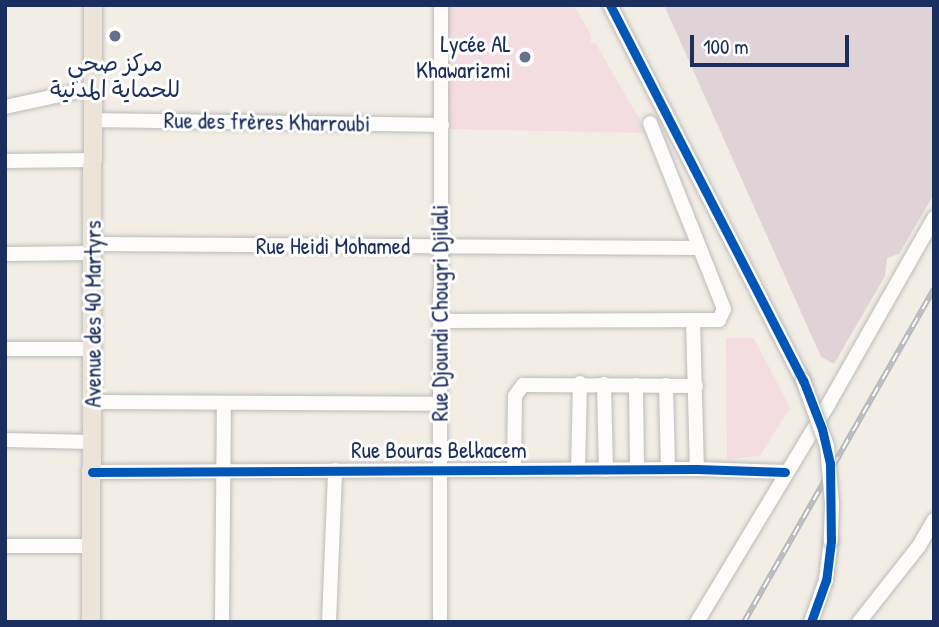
<!DOCTYPE html>
<html>
<head>
<meta charset="utf-8">
<style>
	body { margin:0 }
	#map { position:relative; width:939px; height:627px; overflow:hidden; background:#f2eee5; font-family:"Patrick Hand","Playpen Sans Arabic",sans-serif }
	div>[style] { position:absolute }
	.built>* { inset:0; background:#f3dde1 }
	.industrial>* { inset:0; background:#dfd3d8 }
	.roads { filter:drop-shadow(0 0 2px #bcbbbb) drop-shadow(0 0 2px #bcbbbb) }
	.minor>* { height:14px; margin:-7px; padding:0 7px; transform-origin:7px; border-radius:7px; background:#fdfcfb }
	.major>* { height:18px; margin:-9px; padding:0 9px; transform-origin:9px; border-radius:9px; background:#ece4d9 }
	.rail>* { height:6px; margin-top:-3px; transform-origin:0; background:repeating-linear-gradient(90deg,#fff 0 10px,#b7b9bd 0 20px); box-sizing:border-box; border-block:2px solid #b7b9bd }
	.bridges { filter:drop-shadow(0 0 2px #bcbbbb) drop-shadow(0 0 2px #bcbbbb) }
	.minor-bridge>* { height:14px; margin:-7px; padding:0 7px; transform-origin:7px; border-radius:7px; background:#fdfcfb }
	.cycleway>* { height:9px; margin:-4.5px; padding:0 4.5px; transform-origin:4.5px; border-radius:4.5px; background:#0057b8 }
	.dots>* { width:19px; height:19px; translate:-50% -50%; box-sizing:border-box; border:4px solid #fff; border-radius:50% }
	span { translate:-50% -50%; white-space:nowrap; text-align:center; line-height:1.15; -webkit-text-stroke:6px #fff; paint-order:stroke }
	.poi-label { font-size:23px; color:#1b2f5e }
	.right { translate:-100% -50%; text-align:right }
	.street-label { font-size:23px; color:#1b2f5e }
	.frame { position:absolute; inset:0; border:7px solid #1b2f5e; pointer-events:none }
	.scale { position:absolute; left:690px; top:35px; width:159px; height:32px; box-sizing:border-box; border:4px solid #1b2f5e; border-top:0; padding-left:9px; font-size:21px; line-height:24px; white-space:nowrap; color:#1b2f5e; -webkit-text-stroke:5px #fff; paint-order:stroke }
</style>
</head>
<body>
<div id="map">
	<div class="built">
		<div style="clip-path:polygon(446px 5px,574px 5px,590px 34px,591px 43px,596px 44px,640px 120px,644px 133px,449px 129px)"></div>
		<div style="clip-path:polygon(726px 338px,754px 338px,790px 408px,760px 456px,727px 459px)"></div>
	</div>
	<div class="industrial">
		<div style="clip-path:polygon(664px 5px,934px 5px,934px 194px,899px 254px,887px 258px,885px 276px,834px 364px,821px 357px)"></div>
	</div>
	<div class="roads">
		<div class="minor">
			<div style="left:610px;top:5px;width:422px;rotate:62.8deg"></div>
			<div style="left:5px;top:107px;width:89px;rotate:-12.3deg"></div>
			<div style="left:93px;top:120px;width:349px;rotate:0.8deg"></div>
			<div style="left:5px;top:161px;width:88px;rotate:-0.7deg"></div>
			<div style="left:93px;top:244px;width:606px;rotate:0.38deg"></div>
			<div style="left:5px;top:254px;width:88px;rotate:-0.7deg"></div>
			<div style="left:693px;top:320px;width:149px;rotate:88.5deg"></div>
			<div style="left:440px;top:321px;width:279px;rotate:-0.2deg"></div>
			<div style="left:719px;top:320px;width:12px;rotate:-66deg"></div>
			<div style="left:724px;top:309px;width:200px;rotate:-111.7deg"></div>
			<div style="left:5px;top:349px;width:87px"></div>
			<div style="left:604px;top:384px;width:86px;rotate:88.7deg"></div>
			<div style="left:636px;top:385px;width:84px;rotate:89.3deg"></div>
			<div style="left:666px;top:385px;width:84px;rotate:88.6deg"></div>
			<div style="left:92px;top:402px;width:348px;rotate:0.3deg"></div>
			<div style="left:5px;top:440px;width:88px;rotate:1.3deg"></div>
			<div style="left:514px;top:469px;width:73px;rotate:-89.2deg"></div>
			<div style="left:515px;top:396px;width:14px;rotate:-54deg"></div>
			<div style="left:523px;top:385px;width:173px;rotate:0.3deg"></div>
			<div style="left:578px;top:470px;width:87px;rotate:-88.7deg"></div>
			<div style="left:92px;top:472px;width:605px;rotate:-0.28deg"></div>
			<div style="left:697px;top:469px;width:88px;rotate:2deg"></div>
			<div style="left:5px;top:546px;width:86px"></div>
			<div style="left:222px;top:622px;width:219px;rotate:-89.5deg"></div>
			<div style="left:329px;top:622px;width:152px;rotate:-87.7deg"></div>
			<div style="left:440px;top:622px;width:617px;rotate:-89.91deg"></div>
			<div style="left:697px;top:622px;width:256px;rotate:-58.9deg"></div>
			<div style="left:829px;top:403px;width:213px;rotate:-60.4deg"></div>
			<div style="left:811px;top:622px;width:45px;rotate:-70.3deg"></div>
			<div style="left:826px;top:580px;width:39px;rotate:-83deg"></div>
			<div style="left:859px;top:622px;width:97px;rotate:-51.7deg"></div>
			<div style="left:919px;top:546px;width:30px;rotate:-60deg"></div>
		</div>
		<div class="major">
			<div style="left:91px;top:622px;width:617px;rotate:-89.81deg"></div>
		</div>
	</div>
	<div class="rail">
		<div style="left:744px;top:622px;width:383px;rotate:-60.3deg"></div>
	</div>
	<div class="bridges">
		<div class="minor-bridge">
			<div style="left:803px;top:380px;width:70px;rotate:70deg"></div>
			<div style="left:827px;top:446px;width:57px;rotate:85deg"></div>
			<div style="left:832px;top:503px;width:38px;rotate:92deg"></div>
		</div>
	</div>
	<div class="cycleway">
		<div style="left:610px;top:5px;width:422px;rotate:62.8deg"></div>
		<div style="left:803px;top:380px;width:53px;rotate:68.8deg"></div>
		<div style="left:822px;top:429px;width:35px;rotate:77deg"></div>
		<div style="left:830px;top:463px;width:78px;rotate:89.3deg"></div>
		<div style="left:831px;top:541px;width:39px;rotate:97deg"></div>
		<div style="left:826px;top:580px;width:45px;rotate:109.7deg"></div>
		<div style="left:92px;top:472px;width:605px;rotate:-0.28deg"></div>
		<div style="left:697px;top:469px;width:88px;rotate:2deg"></div>
	</div>
	<div class="dots">
		<div style="left:115px;top:36px;background:#66728d"></div>
		<div style="left:525px;top:57px;background:#66728d"></div>
	</div>
	<div class="poi-label">
		<span class="right" style="left:511px;top:57px">Lycée AL<br>Khawarizmi</span>
		<span style="left:115px;top:76px">مركز صحي<br>للحماية المدنية</span>
	</div>
	<div class="street-label">
		<span style="left:267px;top:122px;rotate:1deg">Rue des frères Kharroubi</span>
		<span style="left:333px;top:246px">Rue Heidi Mohamed</span>
		<span style="left:440px;top:313px;rotate:-90deg">Rue Djoundi Chougri Djilali</span>
		<span style="left:93px;top:314px;rotate:-90deg">Avenue des 40 Martyrs</span>
		<span style="left:439px;top:450px">Rue Bouras Belkacem</span>
	</div>
	<div class="frame"></div>
	<div class="scale">100 m</div>
</div>
</body>
</html>
